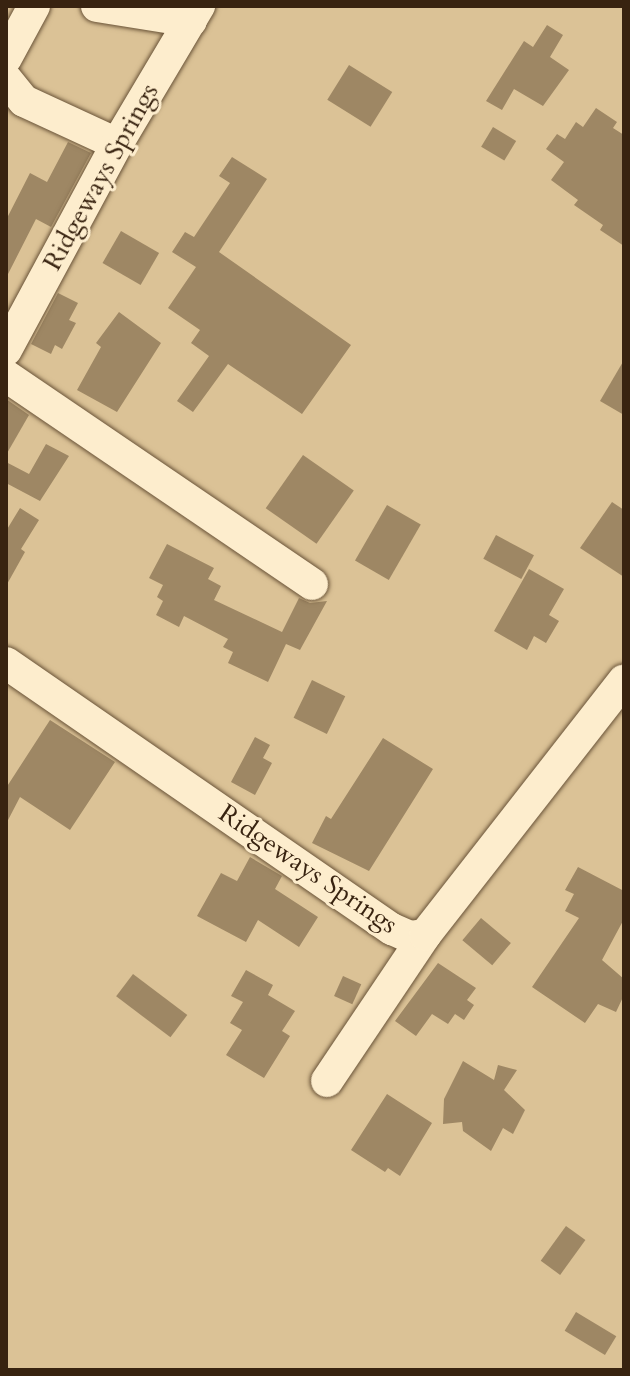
<!DOCTYPE html>
<html>
<head>
<meta charset="utf-8">
<style>
	body { margin:0 }
	#map { position:relative; width:630px; height:1376px; overflow:hidden; background:#fce3b2; font-family:Cardo,serif }
	div>[style] { position:absolute }
	.green>* { inset:0; background:#dbc296; transform-origin:0 0 }
	.building>* { inset:0; background:#9e8764; transform-origin:0 0 }
	.roads { filter:drop-shadow(0 0 2px #695338) drop-shadow(0 0 2px #695338) }
	.minor>* { height:32px; margin:-16px; padding:0 16px; transform-origin:16px; border-radius:16px; background:#fdedcd }
	span { translate:-50% -50%; white-space:nowrap; text-align:center; line-height:1.15; -webkit-text-stroke:6px #fdedcd; paint-order:stroke }
	.street-label { font-size:26px; color:#382310 }
	.frame { position:absolute; inset:0; border:8px solid #382310; pointer-events:none }
</style>
</head>
<body>
<div id="map">
	<div class="green">
		<div style="left:6px;top:6px;width:618px;height:1364px"></div>
	</div>
	<div class="building">
		<div style="clip-path:polygon(547px 25px,563px 35px,550px 57px,569px 70px,543px 106px,514px 89px,502px 110px,486px 101px,524px 41px,533px 47px)"></div>
		<div style="left:349px;top:65px;width:51px;height:41px;rotate:32deg"></div>
		<div style="clip-path:polygon(596px 108px,617px 122px,613px 128px,624px 135px,624px 246px,600px 230px,603px 225px,574px 205px,578px 200px,551px 180px,564px 162px,546px 149px,557px 134px,565px 139px,576px 122px,583px 127px)"></div>
		<div style="left:493px;top:127px;width:27px;height:23px;rotate:31deg"></div>
		<div style="clip-path:polygon(68px 142px,91px 153px,51px 227px,36px 219px,6px 278px,6px 220px,30px 173px,47px 182px)"></div>
		<div style="clip-path:polygon(232px 157px,267px 179px,219px 252px,351px 345px,302px 414px,228px 364px,193px 412px,177px 401px,209px 356px,191px 343px,200px 330px,168px 308px,196px 267px,172px 252px,185px 232px,194px 237px,230px 183px,219px 176px)"></div>
		<div style="left:121px;top:231px;width:44px;height:37px;rotate:30deg"></div>
		<div style="clip-path:polygon(58px 293px,78px 303px,69px 320px,76px 323px,62px 349px,55px 345px,51px 354px,31px 344px)"></div>
		<div style="clip-path:polygon(119px 312px,161px 343px,117px 412px,77px 390px,101px 347px,96px 343px)"></div>
		<div style="clip-path:polygon(624px 360px,624px 415px,600px 401px)"></div>
		<div style="clip-path:polygon(6px 399px,29px 415px,6px 455px)"></div>
		<div style="clip-path:polygon(46px 444px,69px 456px,40px 501px,6px 483px,6px 462px,29px 474px)"></div>
		<div style="left:303px;top:455px;width:62px;height:65px;rotate:35deg"></div>
		<div style="clip-path:polygon(612px 502px,624px 510px,624px 577px,580px 548px)"></div>
		<div style="left:387px;top:505px;width:39px;height:64px;rotate:30deg"></div>
		<div style="clip-path:polygon(20px 508px,39px 520px,21px 549px,25px 552px,6px 586px,6px 531px)"></div>
		<div style="left:496px;top:535px;width:43px;height:27px;rotate:28deg"></div>
		<div style="clip-path:polygon(167px 544px,214px 568px,208px 579px,221px 586px,214px 600px,282px 632px,299px 598px,310px 603px,327px 601px,300px 650px,286px 644px,268px 682px,228px 663px,233px 652px,223px 647px,228px 639px,184px 616px,179px 627px,156px 615px,163px 601px,157px 597px,163px 585px,149px 578px)"></div>
		<div style="clip-path:polygon(529px 569px,564px 589px,549px 615px,559px 621px,546px 643px,534px 636px,527px 650px,494px 631px)"></div>
		<div style="left:312px;top:680px;width:37px;height:42px;rotate:26deg"></div>
		<div style="clip-path:polygon(50px 720px,115px 762px,70px 830px,20px 797px,6px 824px,6px 788px)"></div>
		<div style="clip-path:polygon(255px 737px,270px 745px,263px 758px,272px 763px,255px 795px,231px 782px)"></div>
		<div style="clip-path:polygon(383px 738px,433px 769px,369px 871px,312px 843px,326px 816px,331px 819px)"></div>
		<div style="clip-path:polygon(250px 857px,282px 876px,275px 889px,318px 917px,299px 947px,258px 920px,246px 942px,197px 916px,221px 873px,237px 881px)"></div>
		<div style="clip-path:polygon(578px 867px,624px 891px,624px 919px,602px 960px,624px 979px,624px 995px,616px 1012px,598px 1004px,585px 1023px,532px 987px,579px 918px,565px 911px,574px 894px,565px 890px)"></div>
		<div style="left:481px;top:918px;width:39px;height:29px;rotate:40deg"></div>
		<div style="clip-path:polygon(438px 963px,476px 988px,467px 1000px,474px 1005px,464px 1020px,455px 1014px,448px 1024px,432px 1014px,416px 1036px,395px 1021px)"></div>
		<div style="clip-path:polygon(246px 970px,273px 985px,268px 995px,295px 1011px,282px 1031px,290px 1036px,264px 1078px,226px 1055px,242px 1030px,230px 1023px,243px 1002px,231px 996px)"></div>
		<div style="left:133px;top:974px;width:68px;height:28px;rotate:37deg"></div>
		<div style="left:343px;top:976px;width:20px;height:22px;rotate:24deg"></div>
		<div style="clip-path:polygon(463px 1061px,494px 1080px,498px 1065px,517px 1070px,504px 1090px,525px 1110px,513px 1134px,503px 1128px,491px 1151px,463px 1131px,462px 1122px,443px 1124px,444px 1099px)"></div>
		<div style="clip-path:polygon(387px 1094px,432px 1123px,400px 1176px,388px 1168px,385px 1172px,351px 1150px)"></div>
		<div style="left:566px;top:1226px;width:24px;height:43px;rotate:36deg"></div>
		<div style="left:576px;top:1312px;width:47px;height:22px;rotate:31deg"></div>
	</div>
	<div class="roads">
		<div class="minor">
			<div style="left:97px;top:6px;width:95px;rotate:9.1deg"></div>
			<div style="left:6px;top:58px;width:59px;rotate:-61.7deg"></div>
			<div style="left:6px;top:79px;width:28px;rotate:51deg"></div>
			<div style="left:24px;top:101px;width:102px;rotate:24.8deg"></div>
			<div style="left:6px;top:350px;width:234px;rotate:-61.7deg"></div>
			<div style="left:117px;top:144px;width:161px;rotate:-59.3deg"></div>
			<div style="left:6px;top:376px;width:370px;rotate:34.2deg"></div>
			<div style="left:6px;top:663px;width:469px;rotate:34.6deg"></div>
			<div style="left:392px;top:929px;width:20px;rotate:24deg"></div>
			<div style="left:410px;top:937px;width:15px;rotate:-8deg"></div>
			<div style="left:327px;top:1081px;width:176px;rotate:-56.1deg"></div>
			<div style="left:425px;top:935px;width:323px;rotate:-52deg"></div>
		</div>
	</div>
	<div class="street-label">
		<span style="left:101px;top:177px;rotate:-61deg">Ridgeways Springs</span>
		<span style="left:308px;top:869px;rotate:34deg">Ridgeways Springs</span>
	</div>
	<div class="frame"></div>
</div>
</body>
</html>
